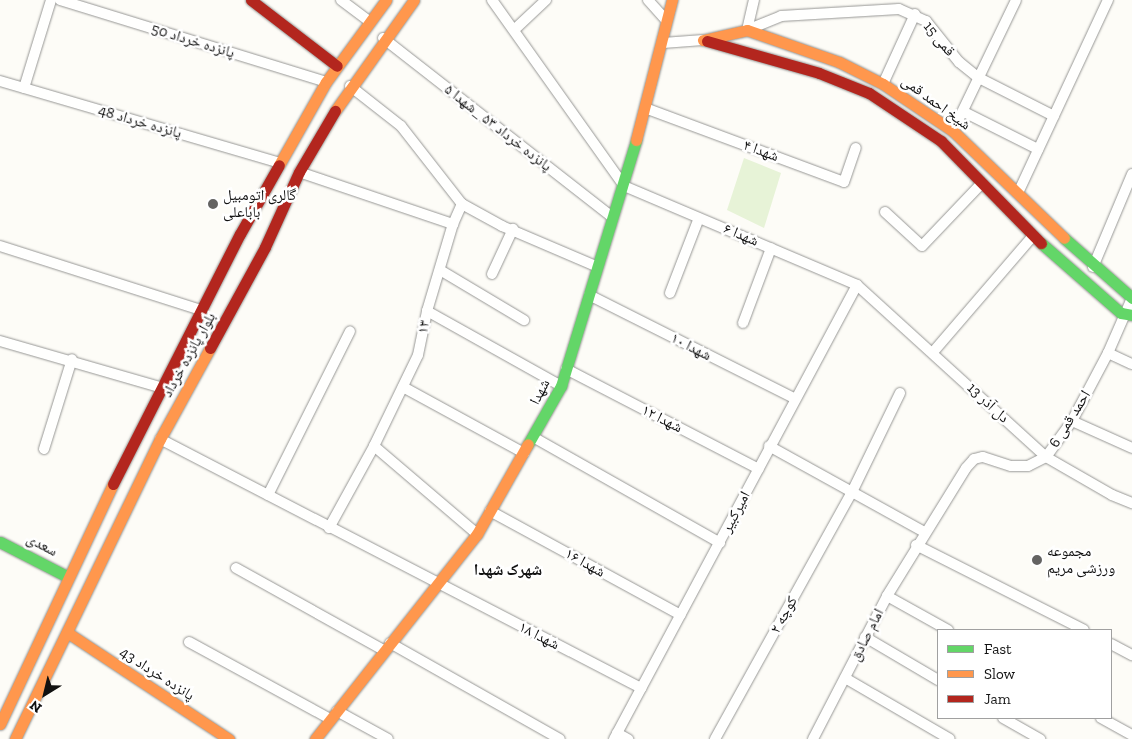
<!DOCTYPE html>
<meta charset="utf-8">
<style>
body{margin:0}
#map{position:relative;width:1132px;height:739px;overflow:hidden;background:#fdfcf7;font-family:"Zilla Slab","Noto Naskh Arabic",serif}
div>[style]{position:absolute}
.green>*{inset:0;background:#e7f3d7}
.roads{filter:drop-shadow(0 0 1px #979795) drop-shadow(0 0 1px #979795)}
.street>*{height:10px;margin:-5px;padding:0 5px;transform-origin:5px;border-radius:5px;background:#fffffe}
.fast>*{height:11px;margin:-5.5px;padding:0 5.5px;transform-origin:5.5px;border-radius:5.5px;background:#63d668}
.slow>*{height:11px;margin:-5.5px;padding:0 5.5px;transform-origin:5.5px;border-radius:5.5px;background:#ff974d}
.jam>*{height:11px;margin:-5.5px;padding:0 5.5px;transform-origin:5.5px;border-radius:5.5px;background:#b3261e}
.dots>*{width:14px;height:14px;translate:-50% -50%;box-sizing:border-box;border:2px solid #fff;border-radius:50%}
span{translate:-50% -50%;white-space:nowrap;text-align:center;line-height:1.15;-webkit-text-stroke:5px #fff;paint-order:stroke}
.street-label{font-size:15px;color:#111}
.poi-label{font-size:15px;color:#111}
.left{translate:0 -50%;text-align:left}
.neighbourhood-label{font-size:16px;color:#111;font-weight:700}
.legend{position:absolute;left:937px;top:629px;width:175px;height:90px;box-sizing:border-box;background:#fff;border:1px solid #a0a0a0;margin:0;padding:6px 9px;list-style:none;font-size:15px;color:#111}
.legend li{display:flex;align-items:center;gap:10px;height:25px}
.legend b{width:25px;border:1px solid #a0a0a0}
.north{position:absolute;left:20px;top:669px;width:50px;height:50px;-webkit-text-stroke:4px #fff;paint-order:stroke;rotate:216deg;font-size:14px;font-weight:700;line-height:20px;text-align:center;color:#111}
.north::after{content:'';display:block;margin:auto;width:18px;height:22px;background:#111;clip-path:polygon(50% 0,100% 100%,50% 72%,0 100%)}
</style>
<div id="map">
<div class="green">
<i style="clip-path:polygon(744px 158px,781px 173px,764px 228px,727px 210px)"></i>
</div>
<div class="roads">
<div class="street">
<i style="left:60px;top:0;width:278px;rotate:17.1deg"></i>
<i style="left:341px;top:0;width:35px;rotate:37deg"></i>
<i style="left:492px;top:0;width:228px;rotate:54.6deg"></i>
<i style="left:624px;top:186px;width:253px;rotate:23deg"></i>
<i style="left:857px;top:285px;width:256px;rotate:42.3deg"></i>
<i style="left:1046px;top:457px;width:76px;rotate:29.9deg"></i>
<i style="left:1112px;top:495px;width:22px;rotate:22deg"></i>
<i style="left:648px;top:0;width:28px;rotate:48deg"></i>
<i style="left:514px;top:30px;width:44px;rotate:-43.2deg"></i>
<i style="left:747px;top:30px;width:37px;rotate:-22deg"></i>
<i style="left:781px;top:16px;width:118px;rotate:-3.4deg"></i>
<i style="left:899px;top:9px;width:30px;rotate:24deg"></i>
<i style="left:926px;top:21px;width:53px;rotate:51.2deg"></i>
<i style="left:959px;top:62px;width:26px;rotate:39deg"></i>
<i style="left:979px;top:78px;width:84px;rotate:26.9deg"></i>
<i style="left:747px;top:30px;width:31px;rotate:-77deg"></i>
<i style="left:383px;top:38px;width:292px;rotate:38deg"></i>
<i style="left:663px;top:43px;width:40px;rotate:-4.3deg"></i>
<i style="left:0;top:81px;width:292px;rotate:16.3deg"></i>
<i style="left:883px;top:84px;width:77px;rotate:-65.4deg"></i>
<i style="left:350px;top:86px;width:65px;rotate:38.1deg"></i>
<i style="left:401px;top:126px;width:99px;rotate:52deg"></i>
<i style="left:462px;top:204px;width:46px;rotate:28.8deg"></i>
<i style="left:502px;top:226px;width:104px;rotate:23.1deg"></i>
<i style="left:24px;top:88px;width:92px;rotate:-72.9deg"></i>
<i style="left:645px;top:108px;width:212px;rotate:20.4deg"></i>
<i style="left:844px;top:182px;width:36px;rotate:-71deg"></i>
<i style="left:964px;top:112px;width:83px;rotate:26.6deg"></i>
<i style="left:953px;top:131px;width:145px;rotate:-64.3deg"></i>
<i style="left:299px;top:172px;width:163px;rotate:18.7deg"></i>
<i style="left:1018px;top:193px;width:213px;rotate:-65deg"></i>
<i style="left:885px;top:212px;width:50px;rotate:42.6deg"></i>
<i style="left:922px;top:246px;width:87px;rotate:-46.4deg"></i>
<i style="left:0;top:246px;width:210px;rotate:17.7deg"></i>
<i style="left:1093px;top:267px;width:101px;rotate:-67.2deg"></i>
<i style="left:440px;top:270px;width:98px;rotate:30.8deg"></i>
<i style="left:492px;top:274px;width:50px;rotate:-65deg"></i>
<i style="left:670px;top:293px;width:80px;rotate:-68.9deg"></i>
<i style="left:589px;top:295px;width:229px;rotate:26.7deg"></i>
<i style="left:427px;top:311px;width:154px;rotate:29.2deg"></i>
<i style="left:743px;top:323px;width:80px;rotate:-69.5deg"></i>
<i style="left:0;top:341px;width:170px;rotate:16.1deg"></i>
<i style="left:934px;top:351px;width:152px;rotate:-49.3deg"></i>
<i style="left:1108px;top:353px;width:26px;rotate:25deg"></i>
<i style="left:566px;top:369px;width:217px;rotate:27.4deg"></i>
<i style="left:403px;top:387px;width:138px;rotate:28.6deg"></i>
<i style="left:1072px;top:421px;width:66px;rotate:24.2deg"></i>
<i style="left:533px;top:437px;width:215px;rotate:29.5deg"></i>
<i style="left:160px;top:439px;width:542px;rotate:27.37deg"></i>
<i style="left:374px;top:446px;width:135px;rotate:40.5deg"></i>
<i style="left:769px;top:446px;width:177px;rotate:29deg"></i>
<i style="left:44px;top:449px;width:94px;rotate:-72.7deg"></i>
<i style="left:268px;top:495px;width:183px;rotate:-63.4deg"></i>
<i style="left:490px;top:511px;width:217px;rotate:28.6deg"></i>
<i style="left:329px;top:528px;width:94px;rotate:-61.2deg"></i>
<i style="left:374px;top:446px;width:101px;rotate:-64.2deg"></i>
<i style="left:418px;top:355px;width:45px;rotate:-78.4deg"></i>
<i style="left:427px;top:311px;width:91px;rotate:-73.4deg"></i>
<i style="left:453px;top:224px;width:22px;rotate:-66deg"></i>
<i style="left:916px;top:545px;width:188px;rotate:26.8deg"></i>
<i style="left:236px;top:568px;width:171px;rotate:29.1deg"></i>
<i style="left:887px;top:596px;width:70px;rotate:29.1deg"></i>
<i style="left:865px;top:637px;width:85px;rotate:30.5deg"></i>
<i style="left:189px;top:642px;width:161px;rotate:28.6deg"></i>
<i style="left:390px;top:643px;width:195px;rotate:29.5deg"></i>
<i style="left:1111px;top:644px;width:24px;rotate:28deg"></i>
<i style="left:845px;top:678px;width:121px;rotate:30.2deg"></i>
<i style="left:337px;top:711px;width:58px;rotate:28.8deg"></i>
<i style="left:1003px;top:718px;width:43px;rotate:29.6deg"></i>
<i style="left:1101px;top:718px;width:35px;rotate:29deg"></i>
<i style="left:617px;top:733px;width:13px;rotate:29deg"></i>
<i style="left:614px;top:739px;width:515px;rotate:-61.84deg"></i>
<i style="left:715px;top:739px;width:282px;rotate:-61deg"></i>
<i style="left:852px;top:492px;width:110px;rotate:-64.1deg"></i>
<i style="left:813px;top:739px;width:161px;rotate:-62.6deg"></i>
<i style="left:887px;top:596px;width:150px;rotate:-58.3deg"></i>
<i style="left:966px;top:468px;width:12px;rotate:-48deg"></i>
<i style="left:974px;top:459px;width:9px;rotate:-13deg"></i>
<i style="left:983px;top:457px;width:29px;rotate:18deg"></i>
<i style="left:1011px;top:466px;width:17px"></i>
<i style="left:1028px;top:466px;width:20px;rotate:-27deg"></i>
<i style="left:1046px;top:457px;width:44px;rotate:-54.2deg"></i>
<i style="left:1072px;top:421px;width:77px;rotate:-62.1deg"></i>
<i style="left:1108px;top:353px;width:60px;rotate:-66.4deg"></i>
</div>
<div class="fast">
<i style="left:1064px;top:238px;width:91px;rotate:41.4deg"></i>
<i style="left:1041px;top:243px;width:106px;rotate:41.2deg"></i>
<i style="left:1121px;top:313px;width:11px;rotate:10deg"></i>
<i style="left:528px;top:444px;width:67px;rotate:-60.4deg"></i>
<i style="left:561px;top:386px;width:257px;rotate:-73deg"></i>
<i style="left:0;top:542px;width:76px;rotate:27.2deg"></i>
</div>
<div class="slow">
<i style="left:703px;top:40px;width:45px;rotate:-12.8deg"></i>
<i style="left:747px;top:30px;width:97px;rotate:19.2deg"></i>
<i style="left:839px;top:62px;width:49px;rotate:26.6deg"></i>
<i style="left:883px;top:84px;width:84px;rotate:33.9deg"></i>
<i style="left:953px;top:131px;width:154px;rotate:43.9deg"></i>
<i style="left:335px;top:111px;width:136px;rotate:-54.6deg"></i>
<i style="left:636px;top:140px;width:145px;rotate:-75.6deg"></i>
<i style="left:279px;top:165px;width:95px;rotate:-60.5deg"></i>
<i style="left:326px;top:82px;width:102px;rotate:-53.8deg"></i>
<i style="left:68px;top:633px;width:193px;rotate:33.4deg"></i>
<i style="left:0;top:724px;width:265px;rotate:-64.8deg"></i>
<i style="left:15px;top:739px;width:333px;rotate:-64.2deg"></i>
<i style="left:160px;top:439px;width:104px;rotate:-61.2deg"></i>
<i style="left:315px;top:739px;width:261px;rotate:-51.7deg"></i>
<i style="left:477px;top:534px;width:103px;rotate:-60.5deg"></i>
</div>
<div class="jam">
<i style="left:251px;top:0;width:108px;rotate:37.5deg"></i>
<i style="left:707px;top:41px;width:116px;rotate:15.9deg"></i>
<i style="left:819px;top:73px;width:54px;rotate:21.8deg"></i>
<i style="left:869px;top:93px;width:87px;rotate:33.7deg"></i>
<i style="left:941px;top:141px;width:143px;rotate:45.6deg"></i>
<i style="left:210px;top:348px;width:115px;rotate:-61.4deg"></i>
<i style="left:265px;top:247px;width:82px;rotate:-65.6deg"></i>
<i style="left:299px;top:172px;width:71px;rotate:-59.5deg"></i>
<i style="left:113px;top:484px;width:280px;rotate:-63.1deg"></i>
<i style="left:240px;top:234px;width:79px;rotate:-60.5deg"></i>
</div>
</div>
<div class="dots">
<i style="left:213px;top:204px;background:#646362"></i>
<i style="left:1037px;top:560px;background:#646362"></i>
</div>
<div class="street-label">
<span style="left:939px;top:39px;rotate:50deg">قمی 15</span>
<span style="left:193px;top:41px;rotate:17deg">پانزده خرداد 50</span>
<span style="left:936px;top:103px;rotate:36deg">شیخ احمد قمی</span>
<span style="left:140px;top:122px;rotate:16deg">پانزده خرداد 48</span>
<span style="left:498px;top:128px;rotate:38deg">پانزده خرداد ۵۳ _شهدا ۵</span>
<span style="left:761px;top:151px;rotate:20deg">شهدا ۴</span>
<span style="left:741px;top:235px;rotate:23deg">شهدا ۶</span>
<span style="left:424px;top:327px;rotate:-78deg">۱۳</span>
<span style="left:691px;top:347px;rotate:27deg">شهدا ۱۰</span>
<span style="left:189px;top:355px;rotate:-61deg">بلوار پانزده خرداد</span>
<span style="left:540px;top:392px;rotate:-63deg">شهدا</span>
<span style="left:988px;top:403px;rotate:43deg">دل آذر 13</span>
<span style="left:662px;top:419px;rotate:27deg">شهدا ۱۲</span>
<span style="left:1070px;top:419px;rotate:-58deg">احمد قمی 6</span>
<span style="left:736px;top:512px;rotate:-62deg">امیرکبیر</span>
<span style="left:42px;top:545px;rotate:28deg">سعدی</span>
<span style="left:585px;top:563px;rotate:29deg">شهدا ۱۶</span>
<span style="left:784px;top:615px;rotate:-61deg">کوچه ۲</span>
<span style="left:867px;top:635px;rotate:-63deg">امام صادق</span>
<span style="left:539px;top:636px;rotate:27deg">شهدا ۱۸</span>
<span style="left:157px;top:674px;rotate:33deg">پانزده خرداد 43</span>
</div>
<div class="poi-label">
<span class="left" style="left:223px;top:204px">گالری اتومبیل<br>باباعلی</span>
<span class="left" style="left:1047px;top:560px">مجموعه<br>ورزشی مریم</span>
</div>
<div class="neighbourhood-label">
<span style="left:508px;top:570px">شهرک شهدا</span>
</div>
<ul class="legend">
<li><b style="height:6px;background:#63d668"></b>Fast</li>
<li><b style="height:6px;background:#ff974d"></b>Slow</li>
<li><b style="height:6px;background:#b3261e"></b>Jam</li>
</ul>
<div class="north">N</div>
</div>
